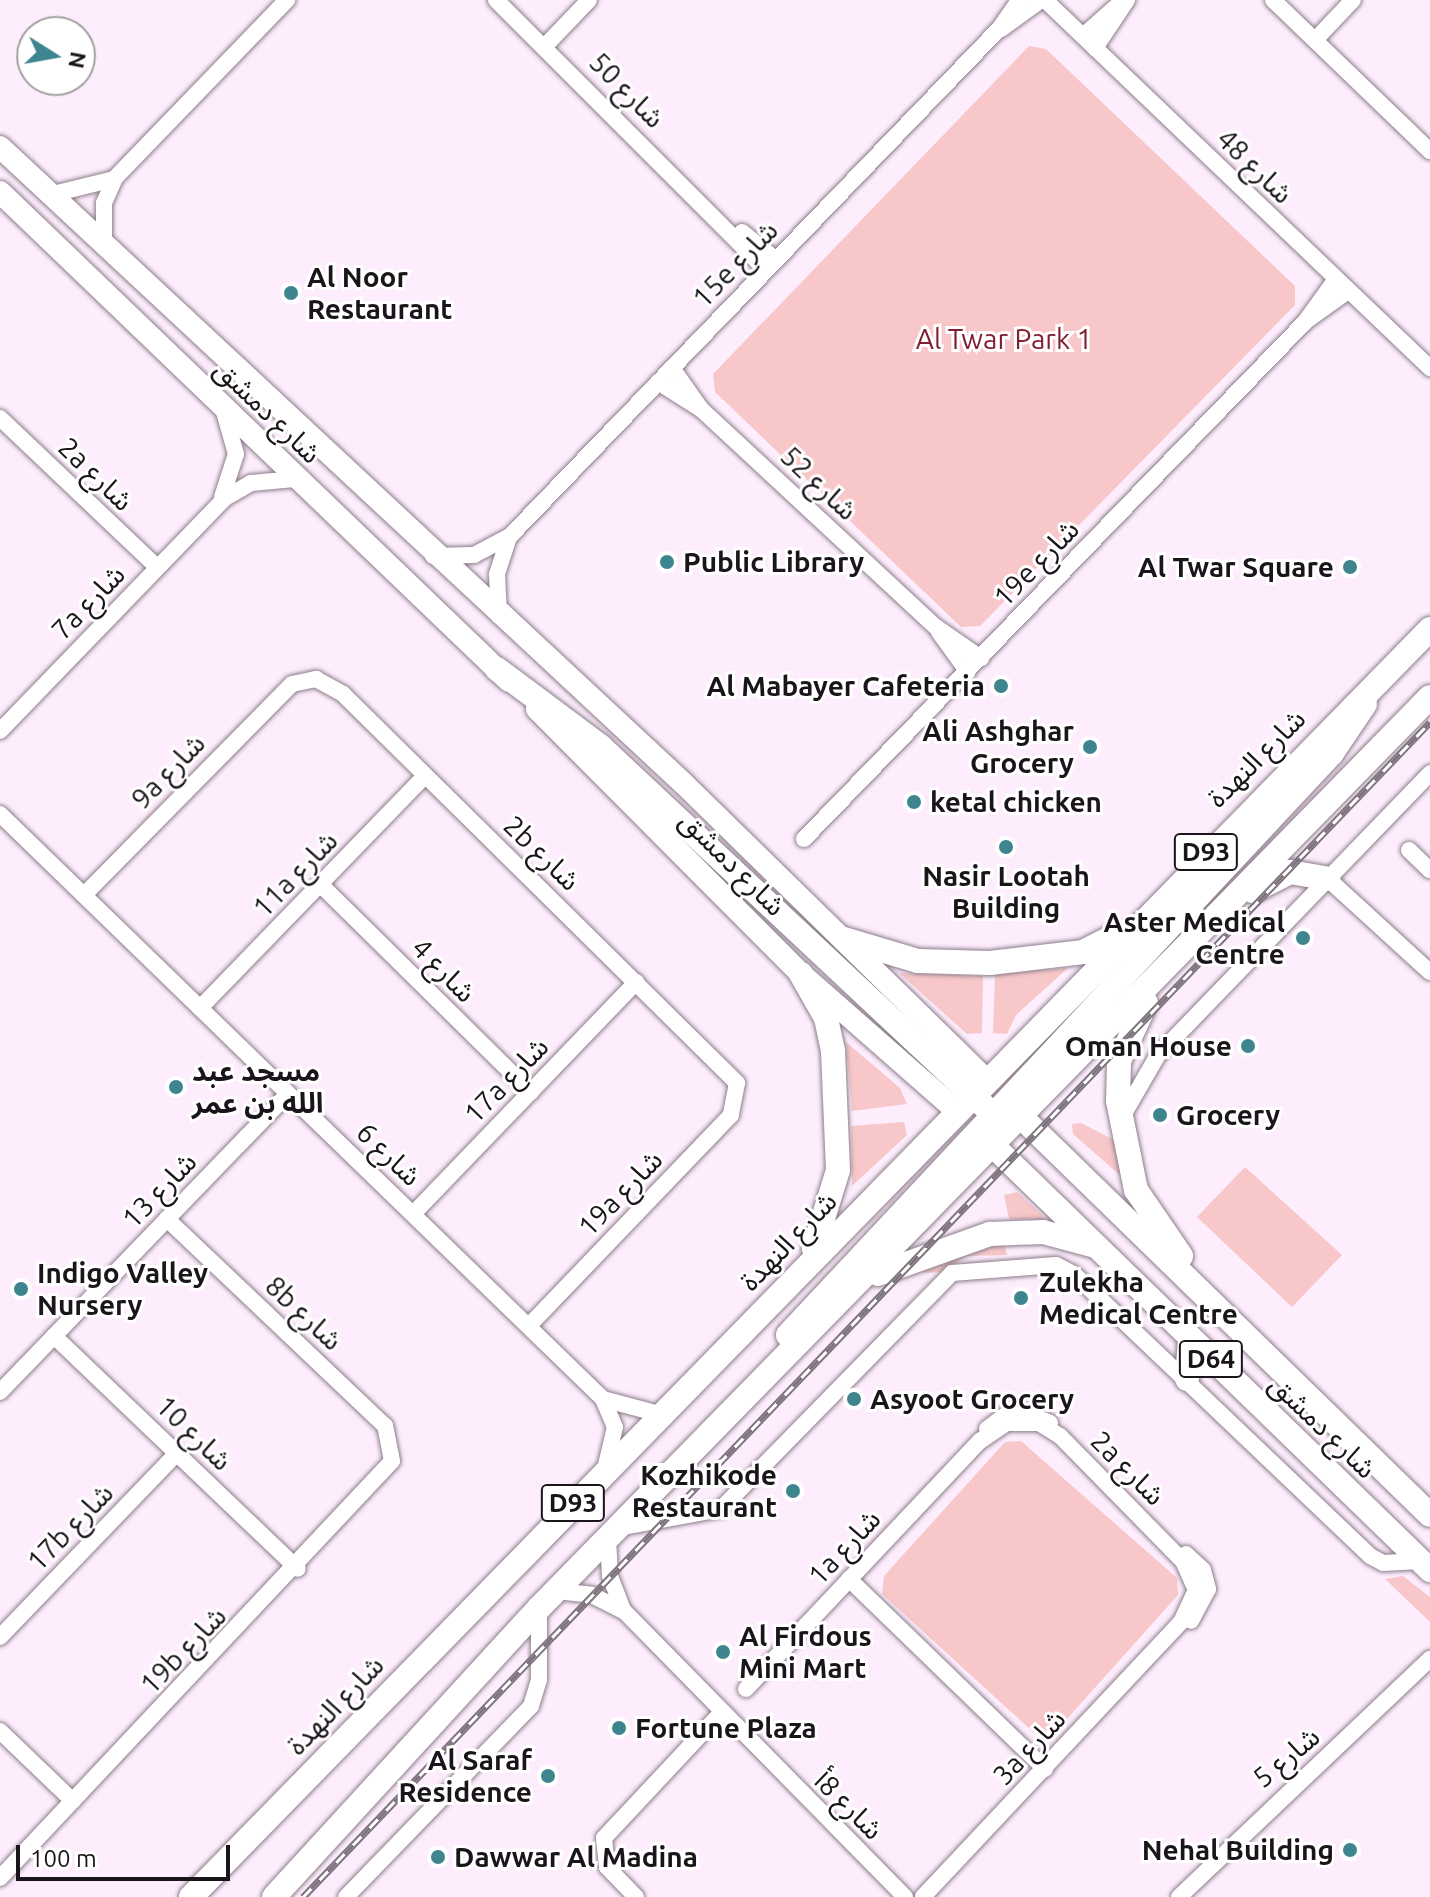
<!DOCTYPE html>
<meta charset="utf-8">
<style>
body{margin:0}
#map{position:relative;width:1430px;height:1897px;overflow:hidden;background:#feeefd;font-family:Ubuntu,"Noto Sans Arabic",sans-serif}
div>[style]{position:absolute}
.green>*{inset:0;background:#f7c7c9}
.roads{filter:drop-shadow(0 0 2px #8c7d8b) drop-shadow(0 0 2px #8c7d8b)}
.minor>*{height:16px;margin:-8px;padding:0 8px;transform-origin:8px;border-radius:8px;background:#fff}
.secondary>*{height:22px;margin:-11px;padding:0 11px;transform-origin:11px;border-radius:11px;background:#fff}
.primary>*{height:24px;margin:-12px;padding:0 12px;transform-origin:12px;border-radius:12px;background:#fff}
.rail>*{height:7px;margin-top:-3.5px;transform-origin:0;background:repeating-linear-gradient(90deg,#fff 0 12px,#7e747d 0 24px);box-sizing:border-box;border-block:2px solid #7e747d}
.dots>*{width:22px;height:22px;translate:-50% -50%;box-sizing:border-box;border:4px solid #fff;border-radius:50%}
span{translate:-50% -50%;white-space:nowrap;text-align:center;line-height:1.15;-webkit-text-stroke:6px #fff;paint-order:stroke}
.shield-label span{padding:2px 6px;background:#fff;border:2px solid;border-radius:6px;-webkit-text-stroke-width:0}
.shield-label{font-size:26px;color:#1a151a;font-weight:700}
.street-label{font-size:28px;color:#1a151a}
.poi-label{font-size:28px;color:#1a151a;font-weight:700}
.left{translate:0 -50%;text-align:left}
.right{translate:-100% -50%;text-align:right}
.park-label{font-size:28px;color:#811e31}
.north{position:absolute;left:16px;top:16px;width:80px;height:80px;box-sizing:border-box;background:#fff;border:2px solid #a3a1a3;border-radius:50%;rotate:101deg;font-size:22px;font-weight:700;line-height:32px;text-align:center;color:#1a151a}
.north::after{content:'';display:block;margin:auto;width:28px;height:36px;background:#3f8590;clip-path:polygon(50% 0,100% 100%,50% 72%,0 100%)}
.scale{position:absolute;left:16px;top:1845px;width:214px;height:36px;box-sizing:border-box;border:4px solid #1a151a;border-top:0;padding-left:10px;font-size:24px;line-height:28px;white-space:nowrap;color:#1a151a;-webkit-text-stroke:6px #fff;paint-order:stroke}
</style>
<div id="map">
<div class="green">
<i style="clip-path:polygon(1029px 46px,1046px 49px,1295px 286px,1295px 305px,980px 626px,961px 627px,715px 392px,713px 374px)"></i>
<i style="clip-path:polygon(1068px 968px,1016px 1015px,1007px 1034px,993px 1033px,995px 974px)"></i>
<i style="clip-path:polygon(899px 973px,983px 976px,982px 1033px,967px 1034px)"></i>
<i style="clip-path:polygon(846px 1042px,900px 1088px,907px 1104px,852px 1111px)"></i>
<i style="clip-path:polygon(904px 1122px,907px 1135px,852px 1186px,851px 1126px)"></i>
<i style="clip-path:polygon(1081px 1123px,1116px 1141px,1122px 1177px,1073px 1134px,1072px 1124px)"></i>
<i style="clip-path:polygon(1245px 1167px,1342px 1255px,1292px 1307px,1197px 1217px)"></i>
<i style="clip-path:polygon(1017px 1192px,1042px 1215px,1044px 1220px,1009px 1219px,1004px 1195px)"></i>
<i style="clip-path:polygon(1003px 1239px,1007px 1255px,967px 1256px,941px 1272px,925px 1273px,911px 1261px)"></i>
<i style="clip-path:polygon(1021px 1441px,1177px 1578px,1178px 1595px,1057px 1730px,1033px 1732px,882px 1594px,884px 1576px,1005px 1442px)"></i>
<i style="clip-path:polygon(1403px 1576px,1430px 1597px,1430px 1622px,1385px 1579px)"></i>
</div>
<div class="roads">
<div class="minor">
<i style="left:496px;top:0;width:380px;rotate:45deg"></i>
<i style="left:1045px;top:0;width:533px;rotate:43.71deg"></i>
<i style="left:1273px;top:0;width:218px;rotate:43.9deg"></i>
<i style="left:1001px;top:29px;width:49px;rotate:-35.9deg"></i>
<i style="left:1083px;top:36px;width:47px;rotate:-41.5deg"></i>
<i style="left:1315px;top:40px;width:55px;rotate:-46.5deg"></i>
<i style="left:546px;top:45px;width:62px;rotate:-46.3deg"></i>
<i style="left:1095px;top:48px;width:58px;rotate:-56.3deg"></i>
<i style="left:49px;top:195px;width:67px;rotate:-13.8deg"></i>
<i style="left:742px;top:232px;width:43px;rotate:39.3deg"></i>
<i style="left:104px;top:245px;width:42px;rotate:-90deg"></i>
<i style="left:104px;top:203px;width:27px;rotate:-66deg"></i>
<i style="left:115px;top:178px;width:248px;rotate:-46deg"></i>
<i style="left:1306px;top:321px;width:52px;rotate:-35.5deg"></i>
<i style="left:672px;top:368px;width:50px;rotate:54.7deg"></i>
<i style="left:701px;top:409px;width:321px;rotate:42.9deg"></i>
<i style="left:936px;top:627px;width:55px;rotate:34.6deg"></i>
<i style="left:658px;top:382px;width:49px;rotate:32.4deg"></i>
<i style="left:0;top:418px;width:216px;rotate:43.5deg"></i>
<i style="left:222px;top:497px;width:45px;rotate:-72deg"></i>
<i style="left:236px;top:454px;width:44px;rotate:-105.9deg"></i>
<i style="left:433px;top:556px;width:41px;rotate:-1.4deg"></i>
<i style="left:474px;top:555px;width:41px;rotate:-27.8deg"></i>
<i style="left:510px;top:536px;width:704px;rotate:-46.04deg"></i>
<i style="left:999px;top:29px;width:35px;rotate:-55deg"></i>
<i style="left:499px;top:616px;width:42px;rotate:-92.7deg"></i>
<i style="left:497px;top:574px;width:38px;rotate:-72deg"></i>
<i style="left:939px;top:632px;width:49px;rotate:54.1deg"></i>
<i style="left:0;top:731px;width:324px;rotate:-46deg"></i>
<i style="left:225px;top:498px;width:30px;rotate:-30deg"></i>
<i style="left:251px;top:483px;width:44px;rotate:-5.2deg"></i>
<i style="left:0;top:814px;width:840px;rotate:44.13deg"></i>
<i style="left:603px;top:1399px;width:30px;rotate:67deg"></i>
<i style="left:615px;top:1427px;width:43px;rotate:103.4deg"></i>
<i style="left:804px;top:839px;width:720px;rotate:-45.9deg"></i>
<i style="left:1305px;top:322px;width:53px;rotate:-54.2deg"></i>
<i style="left:1409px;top:850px;width:29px;rotate:44deg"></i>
<i style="left:1328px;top:879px;width:138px;rotate:42.4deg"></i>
<i style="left:321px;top:885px;width:295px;rotate:44.6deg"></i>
<i style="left:84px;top:895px;width:296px;rotate:-45.4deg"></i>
<i style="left:292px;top:684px;width:25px;rotate:-12deg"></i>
<i style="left:316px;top:679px;width:31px;rotate:29deg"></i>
<i style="left:343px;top:694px;width:554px;rotate:44.63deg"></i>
<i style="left:737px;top:1083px;width:33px;rotate:101deg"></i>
<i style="left:731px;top:1115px;width:292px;rotate:133.8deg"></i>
<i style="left:200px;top:1008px;width:323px;rotate:-45.9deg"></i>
<i style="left:1122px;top:1117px;width:72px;rotate:-59.9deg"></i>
<i style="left:1158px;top:1055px;width:392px;rotate:-46deg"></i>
<i style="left:413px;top:1214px;width:322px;rotate:-46.1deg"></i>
<i style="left:54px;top:1336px;width:337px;rotate:43.7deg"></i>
<i style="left:0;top:1392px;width:414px;rotate:-46deg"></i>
<i style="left:603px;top:1399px;width:62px;rotate:14.9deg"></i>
<i style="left:987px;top:1429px;width:35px;rotate:-37deg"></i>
<i style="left:1015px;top:1408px;width:38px;rotate:23deg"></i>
<i style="left:618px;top:1528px;width:105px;rotate:-10.5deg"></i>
<i style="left:721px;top:1509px;width:330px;rotate:-45.6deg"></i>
<i style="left:952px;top:1273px;width:104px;rotate:-4.4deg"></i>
<i style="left:1056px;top:1265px;width:20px;rotate:27deg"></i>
<i style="left:1074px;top:1274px;width:409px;rotate:43.6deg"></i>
<i style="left:1370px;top:1556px;width:15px;rotate:28deg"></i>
<i style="left:1383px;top:1563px;width:37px;rotate:-3deg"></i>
<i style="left:608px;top:1538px;width:38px;rotate:87deg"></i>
<i style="left:610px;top:1576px;width:36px;rotate:69deg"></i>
<i style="left:1186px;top:1554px;width:23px;rotate:43deg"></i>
<i style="left:1203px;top:1570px;width:20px;rotate:75deg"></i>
<i style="left:1208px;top:1589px;width:36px;rotate:118deg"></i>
<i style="left:849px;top:1579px;width:273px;rotate:44.1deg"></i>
<i style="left:556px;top:1591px;width:36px;rotate:6deg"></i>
<i style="left:592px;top:1595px;width:36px;rotate:27deg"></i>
<i style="left:624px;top:1611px;width:401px;rotate:45.5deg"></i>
<i style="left:0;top:1637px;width:255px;rotate:-46.1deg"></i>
<i style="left:746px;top:1689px;width:341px;rotate:-46.7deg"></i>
<i style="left:980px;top:1441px;width:32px;rotate:-34deg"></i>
<i style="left:1007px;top:1423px;width:32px"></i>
<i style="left:1039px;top:1423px;width:25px;rotate:32deg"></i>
<i style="left:1060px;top:1436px;width:175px;rotate:45.5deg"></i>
<i style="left:1183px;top:1561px;width:32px;rotate:66deg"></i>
<i style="left:1196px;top:1590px;width:35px;rotate:115deg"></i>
<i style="left:1181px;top:1622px;width:377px;rotate:133.2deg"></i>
<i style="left:0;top:1731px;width:101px;rotate:43.8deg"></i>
<i style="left:0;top:1878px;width:572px;rotate:-46.77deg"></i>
<i style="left:392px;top:1461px;width:36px;rotate:-101deg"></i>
<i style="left:385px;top:1426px;width:301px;rotate:-136.5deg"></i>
<i style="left:346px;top:1897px;width:266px;rotate:-45.9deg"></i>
<i style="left:531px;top:1706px;width:27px;rotate:-73deg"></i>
<i style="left:539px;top:1680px;width:72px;rotate:-90deg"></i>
<i style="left:636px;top:1897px;width:42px;rotate:-134deg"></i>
<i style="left:607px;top:1867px;width:29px;rotate:-96deg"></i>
<i style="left:604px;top:1838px;width:170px;rotate:-46.9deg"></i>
<i style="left:1179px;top:1897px;width:346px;rotate:-43.5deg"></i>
</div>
<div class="secondary">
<i style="left:0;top:147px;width:933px;rotate:42.96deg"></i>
<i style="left:683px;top:783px;width:424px;rotate:44.4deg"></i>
<i style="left:0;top:192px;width:706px;rotate:43.85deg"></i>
<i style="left:537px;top:709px;width:374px;rotate:45.1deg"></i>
<i style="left:801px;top:974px;width:206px;rotate:41.3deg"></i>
</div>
<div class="primary">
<i style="left:497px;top:669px;width:129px;rotate:36.8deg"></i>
<i style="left:600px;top:746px;width:525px;rotate:43.15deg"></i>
<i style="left:1253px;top:891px;width:42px;rotate:-27.2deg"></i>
<i style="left:1290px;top:872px;width:39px;rotate:10deg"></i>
<i style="left:844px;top:939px;width:77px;rotate:16.6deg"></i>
<i style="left:918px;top:961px;width:72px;rotate:1.6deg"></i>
<i style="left:990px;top:963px;width:94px;rotate:-6.7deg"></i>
<i style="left:1083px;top:952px;width:38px;rotate:-27deg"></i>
<i style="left:801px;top:974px;width:51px;rotate:60.4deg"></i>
<i style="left:826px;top:1018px;width:34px;rotate:78deg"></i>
<i style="left:833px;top:1051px;width:119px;rotate:87.6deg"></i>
<i style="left:838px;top:1170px;width:82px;rotate:107.1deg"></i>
<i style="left:1146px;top:1003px;width:64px;rotate:115deg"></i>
<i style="left:1119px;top:1061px;width:40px;rotate:91.4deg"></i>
<i style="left:1118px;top:1101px;width:91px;rotate:78.6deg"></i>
<i style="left:1136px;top:1190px;width:80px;rotate:55.7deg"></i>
<i style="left:1012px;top:1108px;width:583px;rotate:44.24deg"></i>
<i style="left:984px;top:1137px;width:622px;rotate:44.15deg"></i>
<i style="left:878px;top:1274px;width:119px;rotate:-19.7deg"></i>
<i style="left:990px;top:1234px;width:53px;rotate:-2.2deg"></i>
<i style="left:1043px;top:1232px;width:51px;rotate:14.9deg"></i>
<i style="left:788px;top:1335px;width:797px;rotate:-46.93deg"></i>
<i style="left:1332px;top:753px;width:59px;rotate:-56deg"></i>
<i style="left:1187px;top:1379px;width:40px;rotate:-85.7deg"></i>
<i style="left:191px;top:1897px;width:1773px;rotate:-45.66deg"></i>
<i style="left:274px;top:1897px;width:392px;rotate:-47.5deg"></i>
<i style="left:539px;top:1608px;width:1274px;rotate:-45.64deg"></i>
</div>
</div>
<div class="rail">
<i style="left:303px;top:1897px;width:1628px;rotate:-46.19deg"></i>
</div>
<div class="dots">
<i style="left:291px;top:293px;background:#3f8590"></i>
<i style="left:667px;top:562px;background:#3f8590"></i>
<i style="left:1350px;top:567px;background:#3f8590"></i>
<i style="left:1001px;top:686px;background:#3f8590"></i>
<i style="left:1090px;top:747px;background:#3f8590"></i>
<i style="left:914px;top:802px;background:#3f8590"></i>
<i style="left:1006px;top:847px;background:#3f8590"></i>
<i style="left:1303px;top:938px;background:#3f8590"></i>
<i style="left:1248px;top:1046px;background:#3f8590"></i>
<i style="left:176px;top:1087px;background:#3f8590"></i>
<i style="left:1160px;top:1115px;background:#3f8590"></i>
<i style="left:21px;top:1289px;background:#3f8590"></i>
<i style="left:1021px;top:1298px;background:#3f8590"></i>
<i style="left:854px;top:1399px;background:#3f8590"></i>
<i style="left:793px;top:1491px;background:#3f8590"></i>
<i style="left:723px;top:1652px;background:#3f8590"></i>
<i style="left:619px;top:1728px;background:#3f8590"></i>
<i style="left:548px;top:1776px;background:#3f8590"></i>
<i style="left:1350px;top:1850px;background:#3f8590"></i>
<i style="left:438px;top:1857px;background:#3f8590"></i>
</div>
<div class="shield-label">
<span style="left:1206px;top:852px">D93</span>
<span style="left:1211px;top:1359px">D64</span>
<span style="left:573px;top:1503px">D93</span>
</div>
<div class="street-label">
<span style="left:627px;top:90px;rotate:45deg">شارع 50</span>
<span style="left:1255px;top:166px;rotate:44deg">شارع 48</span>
<span style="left:735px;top:264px;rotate:-46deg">15e شارع</span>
<span style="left:268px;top:411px;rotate:44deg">شارع دمشق</span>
<span style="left:96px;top:474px;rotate:44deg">2a شارع</span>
<span style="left:819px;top:483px;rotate:43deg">شارع 52</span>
<span style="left:1036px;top:563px;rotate:-46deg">19e شارع</span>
<span style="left:88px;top:602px;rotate:-46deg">7a شارع</span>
<span style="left:1256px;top:758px;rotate:-45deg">شارع النهدة</span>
<span style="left:168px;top:771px;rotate:-46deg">9a شارع</span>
<span style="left:542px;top:853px;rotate:44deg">2b شارع</span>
<span style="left:733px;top:863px;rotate:45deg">شارع دمشق</span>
<span style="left:295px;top:874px;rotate:-46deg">11a شارع</span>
<span style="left:444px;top:970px;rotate:45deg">شارع 4</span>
<span style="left:506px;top:1080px;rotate:-46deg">17a شارع</span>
<span style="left:389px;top:1154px;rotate:44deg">شارع 6</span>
<span style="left:159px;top:1190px;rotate:-46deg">شارع 13</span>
<span style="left:620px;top:1193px;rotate:-46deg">19a شارع</span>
<span style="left:788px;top:1241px;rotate:-46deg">شارع النهدة</span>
<span style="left:304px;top:1313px;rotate:43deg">8b شارع</span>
<span style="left:1323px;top:1426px;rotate:44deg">شارع دمشق</span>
<span style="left:194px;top:1433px;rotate:44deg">شارع 10</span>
<span style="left:1128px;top:1468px;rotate:45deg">2a شارع</span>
<span style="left:70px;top:1527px;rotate:-46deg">17b شارع</span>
<span style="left:844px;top:1547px;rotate:-47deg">1a شارع</span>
<span style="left:183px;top:1650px;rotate:-46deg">19b شارع</span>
<span style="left:335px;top:1705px;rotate:-46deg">شارع النهدة</span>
<span style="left:1029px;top:1747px;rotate:-47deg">3a شارع</span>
<span style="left:1286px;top:1757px;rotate:-40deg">شارع 5</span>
<span style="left:849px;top:1805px;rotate:45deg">شارع 8أ</span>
</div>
<div class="poi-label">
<span class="left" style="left:307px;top:293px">Al Noor<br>Restaurant</span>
<span class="left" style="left:683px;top:562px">Public Library</span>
<span class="right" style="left:1334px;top:567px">Al Twar Square</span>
<span class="right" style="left:985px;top:686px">Al Mabayer Cafeteria</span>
<span class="right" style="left:1074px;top:747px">Ali Ashghar<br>Grocery</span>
<span class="left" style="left:930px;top:802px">ketal chicken</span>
<span style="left:1006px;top:892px">Nasir Lootah<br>Building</span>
<span class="right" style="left:1285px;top:938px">Aster Medical<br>Centre</span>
<span class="right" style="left:1232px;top:1046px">Oman House</span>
<span class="left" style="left:192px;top:1087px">مسجد عبد<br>الله بن عمر</span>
<span class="left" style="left:1176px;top:1115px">Grocery</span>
<span class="left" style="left:37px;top:1289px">Indigo Valley<br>Nursery</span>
<span class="left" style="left:1039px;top:1298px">Zulekha<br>Medical Centre</span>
<span class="left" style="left:870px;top:1399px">Asyoot Grocery</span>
<span class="right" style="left:777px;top:1491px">Kozhikode<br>Restaurant</span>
<span class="left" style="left:739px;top:1652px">Al Firdous<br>Mini Mart</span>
<span class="left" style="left:635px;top:1728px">Fortune Plaza</span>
<span class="right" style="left:532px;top:1776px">Al Saraf<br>Residence</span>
<span class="right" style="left:1334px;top:1850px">Nehal Building</span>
<span class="left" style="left:454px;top:1857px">Dawwar Al Madina</span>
</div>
<div class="park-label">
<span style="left:1004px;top:339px">Al Twar Park 1</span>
</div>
<div class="north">N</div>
<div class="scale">100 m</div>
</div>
